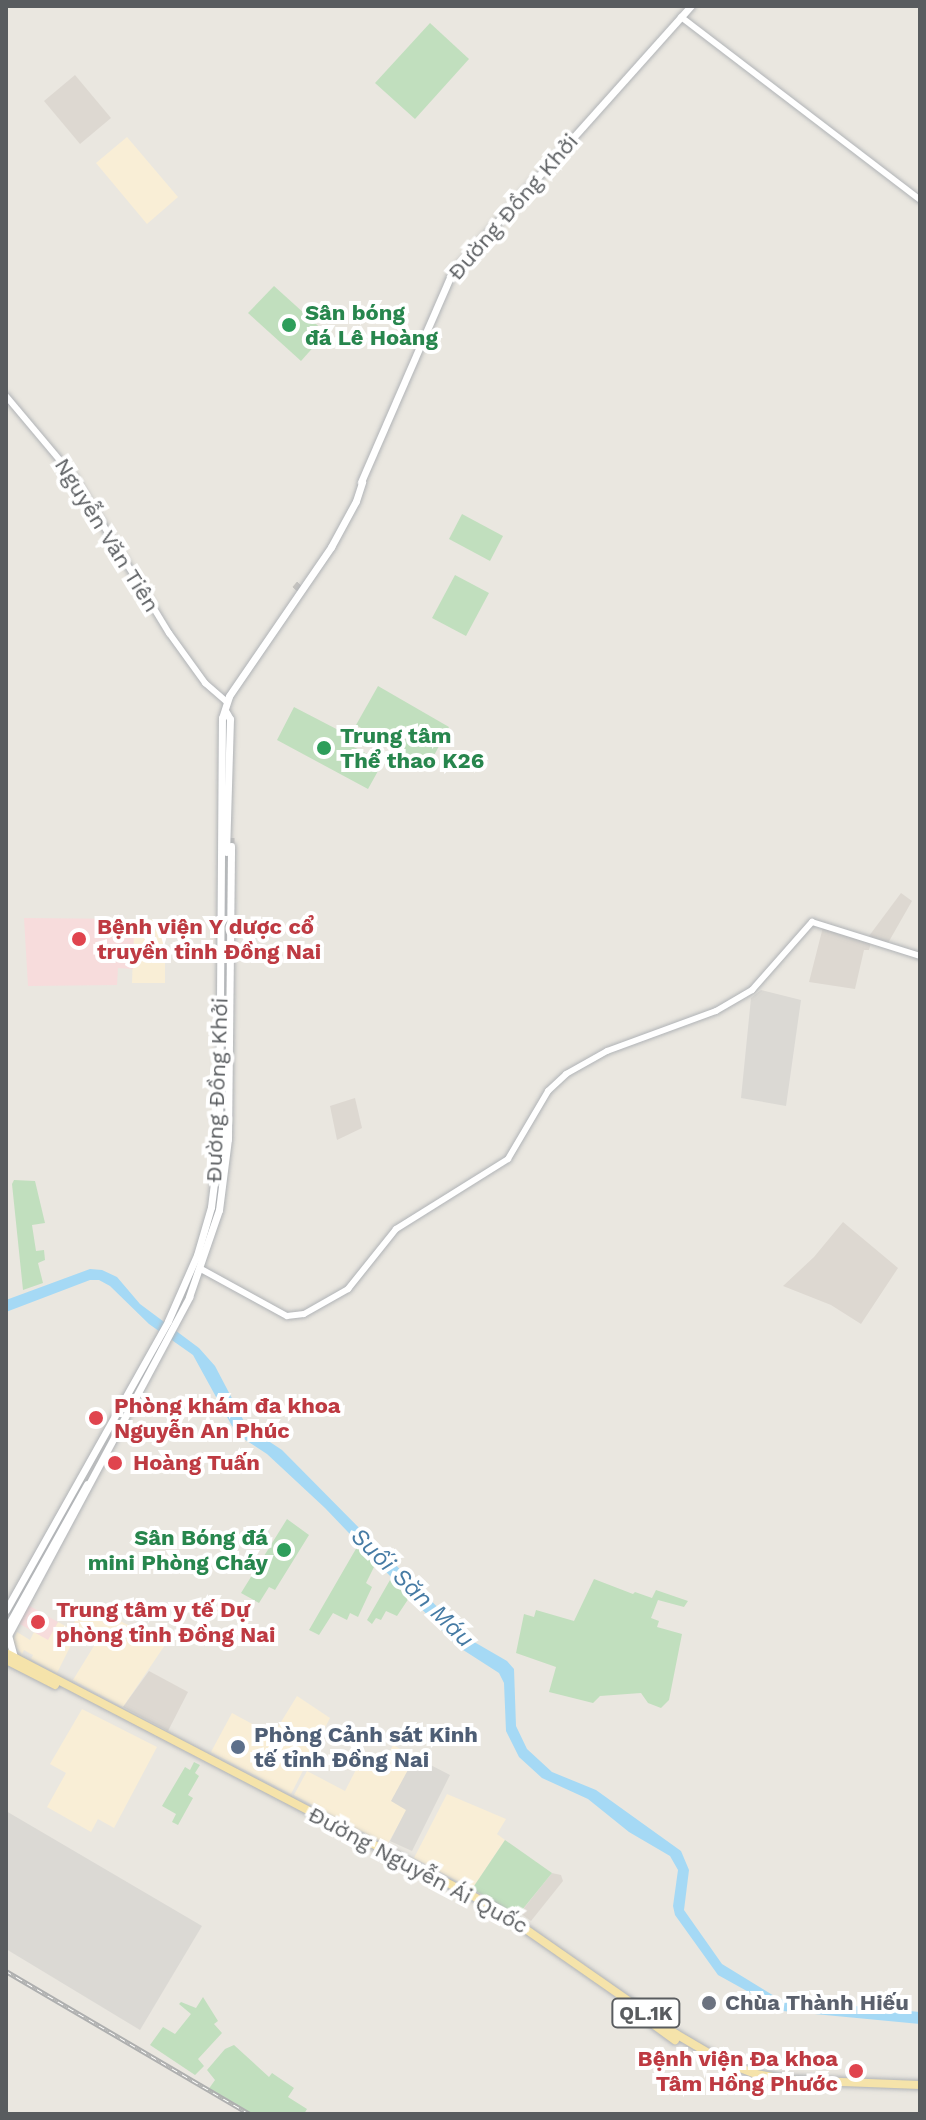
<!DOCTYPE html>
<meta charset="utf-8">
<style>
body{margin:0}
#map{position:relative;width:926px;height:2120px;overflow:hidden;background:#eae7e0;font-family:"Work Sans",sans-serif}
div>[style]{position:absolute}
.commercial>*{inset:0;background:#f9eed6}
.industrial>*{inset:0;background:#dbd9d4}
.education>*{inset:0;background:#ddd8d1}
.medical>*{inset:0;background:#f7dcdc}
.green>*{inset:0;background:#c1dfbe}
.water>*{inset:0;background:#a5d9f5}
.secondary-tunnel>*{height:7px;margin-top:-3.5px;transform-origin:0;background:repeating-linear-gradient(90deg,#c6c4c0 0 7px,transparent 0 10.5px)}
.roads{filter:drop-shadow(0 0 2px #b0b3b6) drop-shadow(0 0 2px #b0b3b6)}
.tertiary>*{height:6px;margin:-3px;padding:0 3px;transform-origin:3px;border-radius:3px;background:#fff}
.secondary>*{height:7px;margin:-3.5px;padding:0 3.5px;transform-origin:3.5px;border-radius:3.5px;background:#fff}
.primary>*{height:8px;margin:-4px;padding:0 4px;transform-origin:4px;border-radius:4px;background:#f5e3aa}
.rail>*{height:5px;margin-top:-2.5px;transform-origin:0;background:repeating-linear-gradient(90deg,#fff 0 6px,#aeafaf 0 12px);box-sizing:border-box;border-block:2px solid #aeafaf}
.dots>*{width:22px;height:22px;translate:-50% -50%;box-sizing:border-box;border:4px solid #fff;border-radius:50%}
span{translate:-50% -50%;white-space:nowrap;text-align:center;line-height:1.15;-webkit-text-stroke:8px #fff;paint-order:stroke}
.shield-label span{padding:2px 6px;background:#fff;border:2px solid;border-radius:6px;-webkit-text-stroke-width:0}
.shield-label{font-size:20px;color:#595c5f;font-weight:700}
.street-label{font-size:22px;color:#595c5f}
.leisure-label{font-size:22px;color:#27864d;font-weight:700}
.left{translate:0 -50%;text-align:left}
.right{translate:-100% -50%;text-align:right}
.health-label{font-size:22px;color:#be3a42;font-weight:700}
.service-label{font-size:22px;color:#4e5e75;font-weight:700}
.worship-label{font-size:22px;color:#5b616d;font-weight:700}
.water-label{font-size:24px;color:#467ba4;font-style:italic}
.frame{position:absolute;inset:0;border:8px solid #595c5f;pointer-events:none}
</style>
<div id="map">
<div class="commercial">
<i style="clip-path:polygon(127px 137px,178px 197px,147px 224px,96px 163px)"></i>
<i style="clip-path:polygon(134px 919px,165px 920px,165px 983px,132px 983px)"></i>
<i style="clip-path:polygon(85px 1602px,165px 1645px,123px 1707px,73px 1680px,97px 1641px,89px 1637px,86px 1642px,73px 1641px,57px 1673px,31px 1659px,33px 1655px,29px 1653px,24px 1650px,22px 1654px,12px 1642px,17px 1632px,30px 1640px,34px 1632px,48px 1639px,58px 1622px,71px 1629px)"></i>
<i style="clip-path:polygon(297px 1696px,330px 1718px,291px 1794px,211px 1752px,232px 1713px,273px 1735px)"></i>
<i style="clip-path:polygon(82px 1709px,157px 1747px,114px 1828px,98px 1819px,91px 1832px,47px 1807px,66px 1773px,50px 1764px)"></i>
<i style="clip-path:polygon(393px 1745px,415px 1757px,392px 1801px,407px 1810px,387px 1845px,294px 1795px,307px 1771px,345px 1791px,363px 1756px,382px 1766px)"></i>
<i style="clip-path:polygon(447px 1794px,506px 1819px,497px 1834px,505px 1840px,472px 1889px,414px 1858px)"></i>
</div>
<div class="industrial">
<i style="clip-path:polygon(761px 990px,801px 1000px,786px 1106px,741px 1098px,751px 998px)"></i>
<i style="clip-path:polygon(415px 1757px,450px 1775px,412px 1851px,390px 1841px,406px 1810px,391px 1801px)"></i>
<i style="clip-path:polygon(6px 1811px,202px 1926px,140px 2030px,6px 1949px)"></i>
</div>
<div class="education">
<i style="clip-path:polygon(75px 75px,111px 118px,80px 144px,44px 101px)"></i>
<i style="clip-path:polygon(901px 893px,912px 901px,888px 943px,869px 936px)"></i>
<i style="clip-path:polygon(823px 927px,871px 943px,869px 950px,864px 950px,855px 989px,809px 982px)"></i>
<i style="clip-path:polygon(355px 1098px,362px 1128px,337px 1140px,330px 1106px)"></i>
<i style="clip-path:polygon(843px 1222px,898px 1268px,861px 1324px,831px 1305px,783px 1286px,814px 1257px)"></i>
<i style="clip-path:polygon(149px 1671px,188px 1692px,168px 1731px,123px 1707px)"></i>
<i style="clip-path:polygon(552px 1873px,561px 1875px,563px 1881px,531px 1921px,520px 1913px)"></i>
</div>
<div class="medical">
<i style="clip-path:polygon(24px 918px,134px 919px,133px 969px,118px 968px,117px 985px,28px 986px)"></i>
<i style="clip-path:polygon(28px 1605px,58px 1622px,48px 1640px,18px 1623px)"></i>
</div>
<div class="green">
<i style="clip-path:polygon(430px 23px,469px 59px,415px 119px,375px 83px)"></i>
<i style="clip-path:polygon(274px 286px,326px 333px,301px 361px,248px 313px)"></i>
<i style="clip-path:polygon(462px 514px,503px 536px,490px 561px,449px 539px)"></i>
<i style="clip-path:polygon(455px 575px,489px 593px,466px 636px,432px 618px)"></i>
<i style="clip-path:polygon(378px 686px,449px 727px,428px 767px,356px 725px)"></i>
<i style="clip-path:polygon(294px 707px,346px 734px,342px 741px,383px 762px,368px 789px,277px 740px)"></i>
<i style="clip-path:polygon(14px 1180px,35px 1181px,45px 1223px,32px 1225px,36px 1251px,44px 1250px,45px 1260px,38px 1263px,43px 1283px,23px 1290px,12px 1184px)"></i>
<i style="clip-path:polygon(287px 1519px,309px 1535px,275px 1590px,269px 1587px,259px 1603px,241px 1593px)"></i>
<i style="clip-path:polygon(357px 1547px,375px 1565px,366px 1583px,372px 1587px,358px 1617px,350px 1613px,347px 1620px,333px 1613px,319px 1635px,309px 1630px)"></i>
<i style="clip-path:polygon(594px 1579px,633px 1594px,635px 1592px,652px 1598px,656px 1590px,688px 1601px,684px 1607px,658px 1600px,651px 1618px,659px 1621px,657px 1627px,682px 1634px,669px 1700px,661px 1708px,648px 1703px,641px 1693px,600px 1696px,593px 1703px,549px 1692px,556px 1667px,516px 1653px,524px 1614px,534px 1617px,536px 1610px,574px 1621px)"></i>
<i style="clip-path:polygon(390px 1580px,409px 1598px,397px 1616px,386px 1611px,381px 1620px,376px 1618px,372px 1624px,367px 1620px)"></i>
<i style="clip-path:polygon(194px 1762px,200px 1765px,195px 1773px,199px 1776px,188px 1795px,193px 1798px,178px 1825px,172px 1822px,176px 1814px,162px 1806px,185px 1767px,190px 1770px)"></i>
<i style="clip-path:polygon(505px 1840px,552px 1873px,518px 1915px,472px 1889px)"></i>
<i style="clip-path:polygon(203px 1997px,218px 2021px,214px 2024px,222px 2033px,198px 2059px,204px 2066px,195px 2075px,150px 2045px,163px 2027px,175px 2034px,191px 2014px,179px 2004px,181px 2002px,196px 2008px)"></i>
<i style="clip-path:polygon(234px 2045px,269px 2077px,272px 2073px,294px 2088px,288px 2097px,307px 2109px,304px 2114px,250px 2114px,208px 2090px,215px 2080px,207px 2070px,225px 2049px)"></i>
</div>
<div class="water">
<i style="clip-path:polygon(90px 1269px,102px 1270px,117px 1277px,140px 1304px,199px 1348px,215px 1366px,247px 1427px,282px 1450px,469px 1639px,507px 1661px,514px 1669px,516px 1726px,527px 1749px,552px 1772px,596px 1790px,681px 1851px,689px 1870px,684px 1910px,722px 1964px,779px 1999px,920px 2012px,920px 2024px,783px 2011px,718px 1975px,675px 1915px,673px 1906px,678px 1870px,670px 1856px,629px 1832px,588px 1799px,542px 1778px,519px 1757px,506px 1731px,504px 1683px,499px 1673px,457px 1646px,325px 1508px,267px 1454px,244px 1439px,232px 1426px,193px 1355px,149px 1324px,110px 1286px,99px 1280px,90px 1280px,6px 1312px,6px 1300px)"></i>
</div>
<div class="secondary-tunnel">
<i style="left:295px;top:589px;width:8px;rotate:-50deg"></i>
<i style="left:231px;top:837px;width:9px;rotate:90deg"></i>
</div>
<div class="roads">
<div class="tertiary">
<i style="left:681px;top:17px;width:301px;rotate:37.4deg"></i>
<i style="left:6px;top:396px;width:106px;rotate:50deg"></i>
<i style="left:74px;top:477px;width:183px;rotate:58.7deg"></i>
<i style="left:169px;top:633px;width:62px;rotate:54.2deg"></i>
<i style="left:205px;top:683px;width:29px;rotate:41deg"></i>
<i style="left:201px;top:1269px;width:98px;rotate:28.7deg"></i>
<i style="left:287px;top:1316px;width:17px;rotate:-7deg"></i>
<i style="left:304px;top:1314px;width:51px;rotate:-29.6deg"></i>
<i style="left:348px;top:1289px;width:77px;rotate:-51.3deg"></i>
<i style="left:396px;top:1229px;width:132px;rotate:-32deg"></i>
<i style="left:508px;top:1159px;width:79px;rotate:-59.5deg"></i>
<i style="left:548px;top:1091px;width:25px;rotate:-43deg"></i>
<i style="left:566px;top:1074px;width:47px;rotate:-29.3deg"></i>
<i style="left:607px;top:1051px;width:116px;rotate:-20.2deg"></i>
<i style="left:716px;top:1011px;width:42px;rotate:-30.3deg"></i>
<i style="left:752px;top:990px;width:91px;rotate:-48.6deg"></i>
<i style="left:812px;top:922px;width:113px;rotate:17.5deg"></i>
</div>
<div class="secondary">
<i style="left:361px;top:482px;width:228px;rotate:-66.5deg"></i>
<i style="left:452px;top:273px;width:358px;rotate:-48.2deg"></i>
<i style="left:226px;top:712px;width:8px;rotate:60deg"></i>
<i style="left:230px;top:719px;width:133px;rotate:91.7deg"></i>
<i style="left:6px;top:1610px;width:331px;rotate:-60.7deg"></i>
<i style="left:168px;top:1321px;width:72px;rotate:-66.3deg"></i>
<i style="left:197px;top:1255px;width:50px;rotate:-73.7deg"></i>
<i style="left:211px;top:1207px;width:64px;rotate:-82.9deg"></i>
<i style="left:219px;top:1143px;width:425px;rotate:-89.6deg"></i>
<i style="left:222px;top:718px;width:23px;rotate:-72deg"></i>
<i style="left:229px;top:696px;width:181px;rotate:-55.6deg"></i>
<i style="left:331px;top:547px;width:52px;rotate:-61.5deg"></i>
<i style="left:356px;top:501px;width:20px;rotate:-72deg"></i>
<i style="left:6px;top:1629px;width:166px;rotate:-60.8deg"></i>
<i style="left:8px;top:1635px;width:23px;rotate:75deg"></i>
<i style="left:6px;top:1639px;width:388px;rotate:-61.8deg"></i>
<i style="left:189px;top:1297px;width:92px;rotate:-71deg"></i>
<i style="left:219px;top:1210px;width:72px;rotate:-82.8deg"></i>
<i style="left:228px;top:1139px;width:293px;rotate:-89.4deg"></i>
</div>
<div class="primary">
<i style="left:6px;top:1653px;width:550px;rotate:27.5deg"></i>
<i style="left:494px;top:1907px;width:222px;rotate:34.9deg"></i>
<i style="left:676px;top:2034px;width:53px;rotate:30.4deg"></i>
<i style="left:722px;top:2061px;width:36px;rotate:21deg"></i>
<i style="left:756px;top:2074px;width:35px;rotate:10deg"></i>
<i style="left:790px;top:2080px;width:130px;rotate:2.2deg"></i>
<i style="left:6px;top:1660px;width:55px;rotate:27deg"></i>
<i style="left:650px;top:2022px;width:31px;rotate:36deg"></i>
</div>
</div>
<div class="rail">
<i style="left:6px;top:1971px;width:283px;rotate:30.4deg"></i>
</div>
<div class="dots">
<i style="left:289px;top:325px;background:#2e9e5b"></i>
<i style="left:324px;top:748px;background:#2e9e5b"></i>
<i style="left:79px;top:939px;background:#e0444e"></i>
<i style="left:96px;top:1418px;background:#e0444e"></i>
<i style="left:115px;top:1463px;background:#e0444e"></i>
<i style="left:284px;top:1550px;background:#2e9e5b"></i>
<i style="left:38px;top:1622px;background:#e0444e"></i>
<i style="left:238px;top:1747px;background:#5c6f8a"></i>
<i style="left:709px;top:2003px;background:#6b7280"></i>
<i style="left:856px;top:2071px;background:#e0444e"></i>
</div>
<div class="shield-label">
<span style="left:646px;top:2013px">QL.1K</span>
</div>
<div class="street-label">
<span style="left:513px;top:207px;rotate:-49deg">Đường Đồng Khởi</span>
<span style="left:107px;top:535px;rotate:58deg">Nguyễn Văn Tiên</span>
<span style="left:217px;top:1090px;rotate:-88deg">Đường Đồng Khởi</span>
<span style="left:418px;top:1870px;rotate:28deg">Đường Nguyễn Ái Quốc</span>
</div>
<div class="leisure-label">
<span class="left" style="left:305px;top:325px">Sân bóng<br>đá Lê Hoàng</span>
<span class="left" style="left:340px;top:748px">Trung tâm<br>Thể thao K26</span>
<span class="right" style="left:268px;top:1550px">Sân Bóng đá<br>mini Phòng Cháy</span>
</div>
<div class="health-label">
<span class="left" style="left:97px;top:939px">Bệnh viện Y dược cổ<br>truyền tỉnh Đồng Nai</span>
<span class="left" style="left:114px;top:1418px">Phòng khám đa khoa<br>Nguyễn An Phúc</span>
<span class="left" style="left:133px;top:1463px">Hoàng Tuấn</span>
<span class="left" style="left:56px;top:1622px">Trung tâm y tế Dự<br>phòng tỉnh Đồng Nai</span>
<span class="right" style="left:838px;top:2071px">Bệnh viện Đa khoa<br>Tâm Hồng Phước</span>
</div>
<div class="service-label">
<span class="left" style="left:254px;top:1747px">Phòng Cảnh sát Kinh<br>tế tỉnh Đồng Nai</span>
</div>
<div class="worship-label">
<span class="left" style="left:725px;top:2003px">Chùa Thành Hiếu</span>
</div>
<div class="water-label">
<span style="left:412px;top:1588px;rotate:44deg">Suối Săn Máu</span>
</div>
<div class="frame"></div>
</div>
